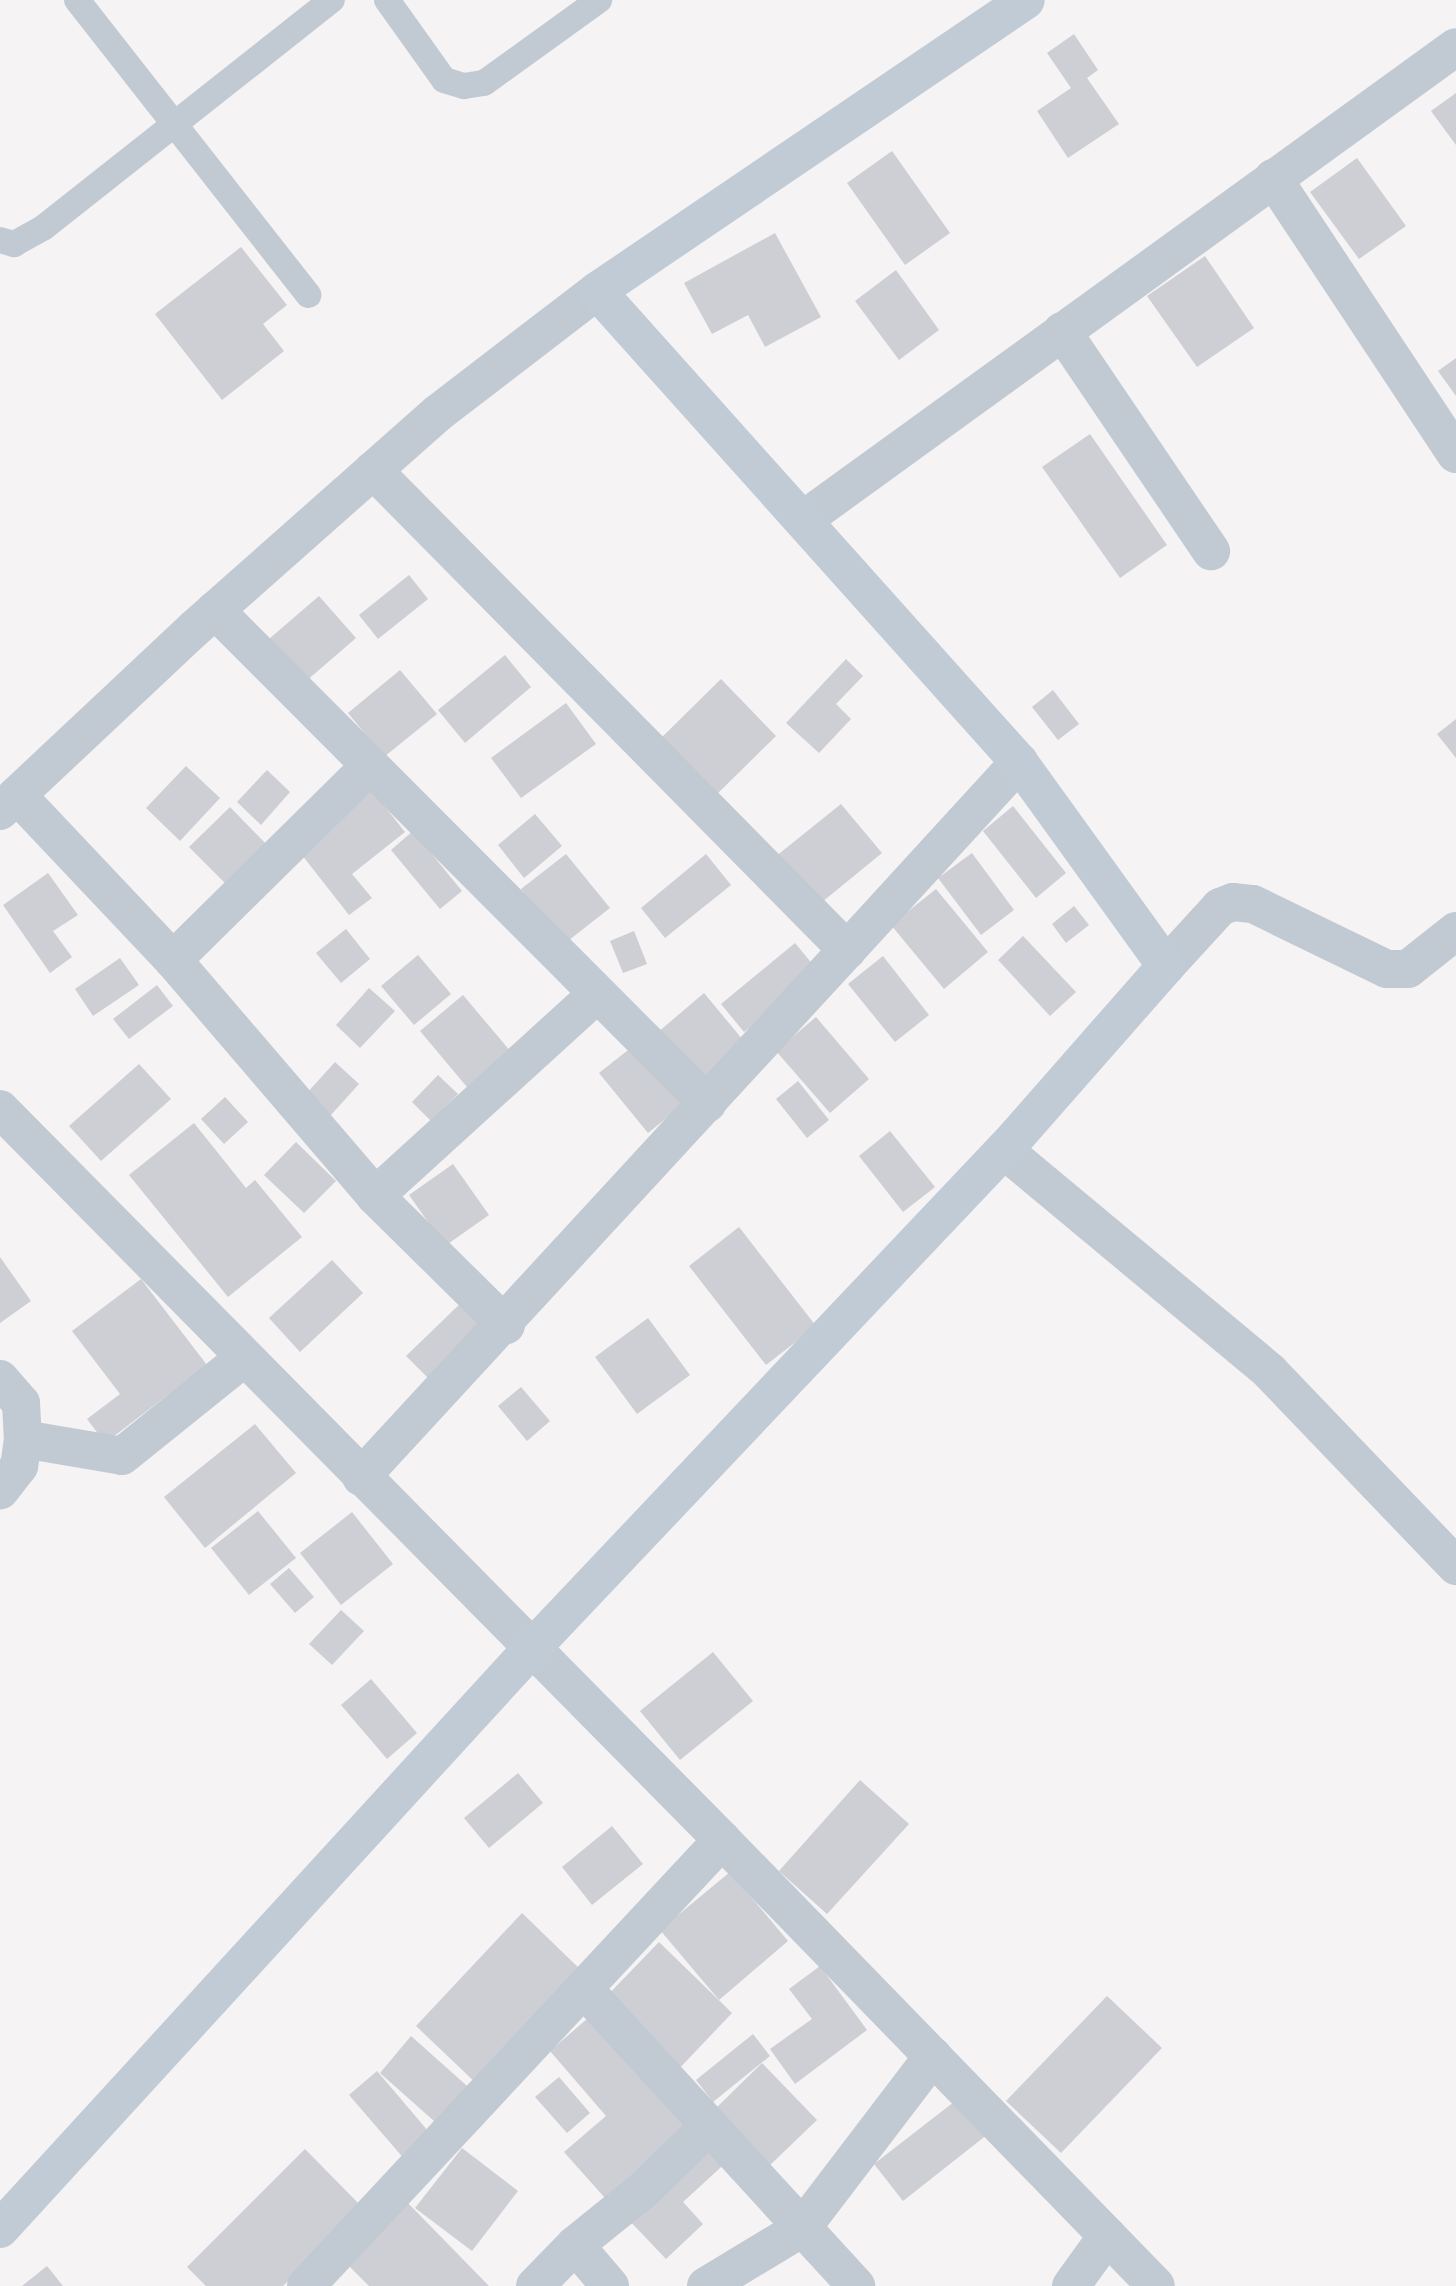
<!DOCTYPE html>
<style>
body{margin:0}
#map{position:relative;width:1456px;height:2286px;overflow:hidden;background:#f5f3f3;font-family:Montserrat,sans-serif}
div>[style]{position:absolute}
.building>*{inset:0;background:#cdcfd5}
.lane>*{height:26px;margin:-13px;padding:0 13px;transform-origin:13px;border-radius:13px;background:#c1cad2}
.street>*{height:38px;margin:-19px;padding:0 19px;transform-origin:19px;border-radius:19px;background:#c1cad2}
.secondary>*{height:38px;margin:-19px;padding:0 19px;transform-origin:19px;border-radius:19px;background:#c1cbd6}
span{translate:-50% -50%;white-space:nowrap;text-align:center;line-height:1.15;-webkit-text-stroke:7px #fff;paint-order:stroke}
</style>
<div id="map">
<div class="building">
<i style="clip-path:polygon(1074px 34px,1098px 70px,1087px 78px,1119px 124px,1068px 158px,1037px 111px,1071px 88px,1047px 53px)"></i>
<i style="clip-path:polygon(1456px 93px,1456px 145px,1431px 111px)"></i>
<i style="clip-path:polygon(892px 151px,950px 233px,905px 265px,847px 183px)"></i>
<i style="clip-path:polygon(1357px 158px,1406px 226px,1359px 259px,1310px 192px)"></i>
<i style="clip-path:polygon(775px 233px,821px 317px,765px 347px,748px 315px,712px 334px,684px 283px)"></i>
<i style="clip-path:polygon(241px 247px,287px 305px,263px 324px,284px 351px,222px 400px,155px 314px)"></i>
<i style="clip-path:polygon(1205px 256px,1254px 328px,1197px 367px,1147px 296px)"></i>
<i style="clip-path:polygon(896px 270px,939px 330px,899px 360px,855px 301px)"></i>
<i style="clip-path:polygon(1456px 358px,1456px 396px,1438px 371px)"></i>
<i style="clip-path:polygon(1090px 434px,1167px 545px,1120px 578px,1042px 467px)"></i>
<i style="clip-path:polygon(409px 575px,428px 599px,378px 639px,359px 615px)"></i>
<i style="clip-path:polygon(319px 596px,356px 638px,305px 682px,269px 639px)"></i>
<i style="clip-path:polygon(505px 655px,531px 687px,465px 743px,438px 710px)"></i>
<i style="clip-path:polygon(846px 659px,863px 676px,836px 704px,851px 719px,819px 753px,786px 723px)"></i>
<i style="clip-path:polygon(400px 670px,437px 714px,384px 757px,348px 713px)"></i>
<i style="clip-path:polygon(721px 679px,776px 736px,712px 799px,657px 742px)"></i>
<i style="clip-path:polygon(1053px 690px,1079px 724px,1058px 740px,1032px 707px)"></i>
<i style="clip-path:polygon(566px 703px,596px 744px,521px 798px,491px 758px)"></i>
<i style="clip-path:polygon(1456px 719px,1456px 758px,1437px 734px)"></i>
<i style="clip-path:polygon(186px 766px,220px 798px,180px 841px,146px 808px)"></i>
<i style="clip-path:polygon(267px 770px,290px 792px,261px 825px,237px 802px)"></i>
<i style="clip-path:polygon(367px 784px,405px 832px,352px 874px,372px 898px,349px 915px,298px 850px)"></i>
<i style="clip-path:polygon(841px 804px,882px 853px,816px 907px,775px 857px)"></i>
<i style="clip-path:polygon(1013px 806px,1066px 873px,1036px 898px,983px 831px)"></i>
<i style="clip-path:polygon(230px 807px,270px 848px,230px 888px,189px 847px)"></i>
<i style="clip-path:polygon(535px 814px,562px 846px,524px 878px,498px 845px)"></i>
<i style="clip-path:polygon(413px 831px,462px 891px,440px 909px,391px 850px)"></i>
<i style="clip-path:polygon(972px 853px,1014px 910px,981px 935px,938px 878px)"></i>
<i style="clip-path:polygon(566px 854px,610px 908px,564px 944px,521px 889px)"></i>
<i style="clip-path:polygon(706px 854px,731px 885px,665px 938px,641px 908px)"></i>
<i style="clip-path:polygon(48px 873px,78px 915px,53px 931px,72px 957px,50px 973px,3px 905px)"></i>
<i style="clip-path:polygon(936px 889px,988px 952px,944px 989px,891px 925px)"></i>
<i style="clip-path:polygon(1074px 906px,1089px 925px,1066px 943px,1052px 924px)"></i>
<i style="clip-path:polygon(346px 929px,370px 959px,341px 983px,316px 953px)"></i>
<i style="clip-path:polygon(634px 931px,647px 964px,623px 973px,610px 941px)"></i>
<i style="clip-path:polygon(1023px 936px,1076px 992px,1050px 1016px,998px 960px)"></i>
<i style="clip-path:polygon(795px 943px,819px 972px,744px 1032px,721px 1004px)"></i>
<i style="clip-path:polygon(418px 955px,451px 994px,414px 1025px,381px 986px)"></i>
<i style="clip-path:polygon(883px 956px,929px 1015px,895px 1042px,848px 984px)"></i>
<i style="clip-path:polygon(120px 958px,139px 985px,93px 1016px,75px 989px)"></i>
<i style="clip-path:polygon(157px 985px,173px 1006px,129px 1039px,113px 1019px)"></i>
<i style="clip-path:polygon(369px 988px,395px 1011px,360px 1048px,336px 1025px)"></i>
<i style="clip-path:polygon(704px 993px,748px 1046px,701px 1086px,657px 1033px)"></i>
<i style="clip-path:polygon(463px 995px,511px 1052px,467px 1087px,420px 1031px)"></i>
<i style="clip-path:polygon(816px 1017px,869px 1079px,830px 1113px,776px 1051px)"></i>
<i style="clip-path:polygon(637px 1043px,685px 1103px,648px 1133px,599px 1073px)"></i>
<i style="clip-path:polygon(335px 1062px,359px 1084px,330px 1116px,306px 1094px)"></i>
<i style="clip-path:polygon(139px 1064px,171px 1099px,101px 1161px,69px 1126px)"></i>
<i style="clip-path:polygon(438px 1075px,458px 1094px,431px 1121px,412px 1102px)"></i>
<i style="clip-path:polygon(798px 1081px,829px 1120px,807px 1138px,776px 1099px)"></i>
<i style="clip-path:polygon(225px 1097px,248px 1122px,224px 1144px,201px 1119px)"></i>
<i style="clip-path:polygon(194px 1123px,246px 1188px,255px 1180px,302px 1237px,228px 1297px,129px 1175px)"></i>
<i style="clip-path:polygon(890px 1131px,935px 1187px,903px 1212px,859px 1156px)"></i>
<i style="clip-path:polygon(296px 1142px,336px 1181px,304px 1213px,264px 1175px)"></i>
<i style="clip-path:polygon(453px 1164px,489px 1215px,445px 1246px,409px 1195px)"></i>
<i style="clip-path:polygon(739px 1227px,816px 1326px,766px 1365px,689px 1266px)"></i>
<i style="clip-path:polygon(0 1257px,31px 1301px,0 1323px)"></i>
<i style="clip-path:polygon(332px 1260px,363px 1293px,300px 1352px,269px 1318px)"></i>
<i style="clip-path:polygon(141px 1279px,207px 1365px,105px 1443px,87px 1419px,120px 1394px,72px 1331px)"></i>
<i style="clip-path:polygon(464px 1300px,489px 1326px,432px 1382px,406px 1356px)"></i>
<i style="clip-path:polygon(648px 1318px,690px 1375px,637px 1414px,595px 1357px)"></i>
<i style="clip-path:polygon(521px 1387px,550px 1421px,527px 1441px,498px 1406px)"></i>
<i style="clip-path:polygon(255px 1424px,296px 1473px,205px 1548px,164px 1497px)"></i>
<i style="clip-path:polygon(258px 1511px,296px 1558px,249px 1595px,211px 1548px)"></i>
<i style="clip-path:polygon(352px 1512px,393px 1564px,341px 1605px,300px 1553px)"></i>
<i style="clip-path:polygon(289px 1568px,314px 1597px,295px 1613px,270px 1584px)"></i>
<i style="clip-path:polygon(341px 1610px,364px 1631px,332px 1665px,309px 1644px)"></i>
<i style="clip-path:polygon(713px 1652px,753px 1701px,680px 1760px,640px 1711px)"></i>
<i style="clip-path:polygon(371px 1679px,417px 1733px,387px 1759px,341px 1705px)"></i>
<i style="clip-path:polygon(518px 1773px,543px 1803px,489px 1848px,464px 1818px)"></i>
<i style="clip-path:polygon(860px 1780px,909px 1824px,827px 1914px,779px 1871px)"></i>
<i style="clip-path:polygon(612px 1826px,643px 1864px,592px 1905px,562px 1867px)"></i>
<i style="clip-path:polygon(730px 1872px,788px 1941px,719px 2000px,660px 1930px)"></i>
<i style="clip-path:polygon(522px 1913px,584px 1973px,478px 2085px,416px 2026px)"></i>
<i style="clip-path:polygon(659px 1942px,732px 2013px,675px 2073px,601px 2002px)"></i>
<i style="clip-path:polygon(820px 1966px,867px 2030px,795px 2084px,770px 2049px,812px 2019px,789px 1989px)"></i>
<i style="clip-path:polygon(1107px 1996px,1162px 2048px,1061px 2153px,1006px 2101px)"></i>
<i style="clip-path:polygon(595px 2012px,693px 2124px,613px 2207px,564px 2152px,606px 2116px,550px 2051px)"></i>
<i style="clip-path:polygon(753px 2034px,770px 2056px,713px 2102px,696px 2080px)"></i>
<i style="clip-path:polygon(411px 2036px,475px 2093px,443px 2129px,380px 2073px)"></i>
<i style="clip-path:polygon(762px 2063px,817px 2120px,768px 2167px,713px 2111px)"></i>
<i style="clip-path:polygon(377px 2071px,434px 2138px,406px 2161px,349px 2095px)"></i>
<i style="clip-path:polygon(559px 2077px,590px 2113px,567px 2133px,535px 2097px)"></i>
<i style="clip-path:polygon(959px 2098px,988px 2134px,903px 2201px,874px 2164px)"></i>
<i style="clip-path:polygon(713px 2138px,731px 2158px,683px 2202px,703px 2224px,666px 2259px,627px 2218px)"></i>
<i style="clip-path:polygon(462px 2148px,518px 2191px,472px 2251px,415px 2208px)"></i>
<i style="clip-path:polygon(305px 2149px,362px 2207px,283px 2286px,206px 2286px,187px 2267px)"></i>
<i style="clip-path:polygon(403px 2198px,489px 2286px,369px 2286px,341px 2258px)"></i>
<i style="clip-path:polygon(47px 2266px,63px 2286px,22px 2286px)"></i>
</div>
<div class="lane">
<i style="left:77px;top:0;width:375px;rotate:51.9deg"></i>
<i style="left:387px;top:0;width:98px;rotate:54.5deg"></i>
<i style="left:444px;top:80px;width:21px;rotate:17deg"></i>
<i style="left:464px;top:86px;width:20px;rotate:-9deg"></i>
<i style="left:484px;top:83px;width:142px;rotate:-35.8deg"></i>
<i style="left:0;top:240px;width:15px;rotate:16deg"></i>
<i style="left:14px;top:244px;width:33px;rotate:-29deg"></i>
<i style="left:43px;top:228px;width:368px;rotate:-38.3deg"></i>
</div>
<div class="street">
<i style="left:1273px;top:178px;width:331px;rotate:56.5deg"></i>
<i style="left:1062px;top:331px;width:266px;rotate:55.9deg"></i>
<i style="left:373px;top:470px;width:675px;rotate:45.36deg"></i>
<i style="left:847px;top:950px;width:255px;rotate:-47.5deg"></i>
<i style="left:803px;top:520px;width:806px;rotate:-35.92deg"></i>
<i style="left:215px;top:610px;width:697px;rotate:45.06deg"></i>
<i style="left:17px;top:795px;width:227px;rotate:46.6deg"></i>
<i style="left:173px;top:960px;width:311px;rotate:49.4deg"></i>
<i style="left:375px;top:1196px;width:184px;rotate:44.6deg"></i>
<i style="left:0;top:811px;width:267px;rotate:-43.2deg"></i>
<i style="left:195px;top:628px;width:324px;rotate:-41.5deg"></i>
<i style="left:438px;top:413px;width:200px;rotate:-37.5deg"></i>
<i style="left:173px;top:960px;width:276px;rotate:-44.6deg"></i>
<i style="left:1166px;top:966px;width:80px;rotate:-47.5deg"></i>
<i style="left:1220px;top:907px;width:14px;rotate:-21deg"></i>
<i style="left:1233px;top:902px;width:20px;rotate:6deg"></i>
<i style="left:1253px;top:904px;width:149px;rotate:25.9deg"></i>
<i style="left:1387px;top:969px;width:21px"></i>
<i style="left:1408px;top:969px;width:61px;rotate:-38.4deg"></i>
<i style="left:0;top:1109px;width:1027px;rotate:45.35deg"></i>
<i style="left:1004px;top:1150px;width:346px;rotate:39.8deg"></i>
<i style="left:1270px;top:1372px;width:269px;rotate:46.2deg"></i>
<i style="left:375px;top:1196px;width:300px;rotate:-42.3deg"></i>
<i style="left:0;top:1379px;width:32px;rotate:49deg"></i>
<i style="left:21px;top:1403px;width:36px;rotate:87deg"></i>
<i style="left:23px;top:1439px;width:27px;rotate:98deg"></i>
<i style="left:19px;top:1466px;width:31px;rotate:128deg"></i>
<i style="left:23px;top:1439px;width:100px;rotate:9.7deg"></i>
<i style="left:122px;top:1456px;width:156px;rotate:-38.8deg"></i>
<i style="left:361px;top:1477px;width:717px;rotate:-47.32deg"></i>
<i style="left:584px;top:1989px;width:403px;rotate:47.5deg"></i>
<i style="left:575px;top:2245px;width:54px;rotate:49.5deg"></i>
<i style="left:306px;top:2286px;width:610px;rotate:-46.99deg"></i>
<i style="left:722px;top:1840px;width:622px;rotate:45.78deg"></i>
<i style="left:535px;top:2286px;width:57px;rotate:-45.7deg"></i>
<i style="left:575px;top:2245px;width:86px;rotate:-38.9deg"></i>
<i style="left:642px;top:2191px;width:93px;rotate:-44.1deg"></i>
<i style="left:706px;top:2286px;width:112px;rotate:-31.1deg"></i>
<i style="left:802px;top:2228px;width:216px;rotate:-52.7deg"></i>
<i style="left:1071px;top:2286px;width:62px;rotate:-54.2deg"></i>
</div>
<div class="secondary">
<i style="left:0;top:2229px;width:789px;rotate:-47.52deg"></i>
<i style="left:533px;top:1647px;width:700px;rotate:-46.56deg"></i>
<i style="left:1014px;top:1139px;width:230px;rotate:-48.7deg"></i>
<i style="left:1166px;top:966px;width:251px;rotate:-125.8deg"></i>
<i style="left:1019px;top:762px;width:632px;rotate:-131.86deg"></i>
<i style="left:597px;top:291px;width:518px;rotate:-34.15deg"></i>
</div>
</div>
